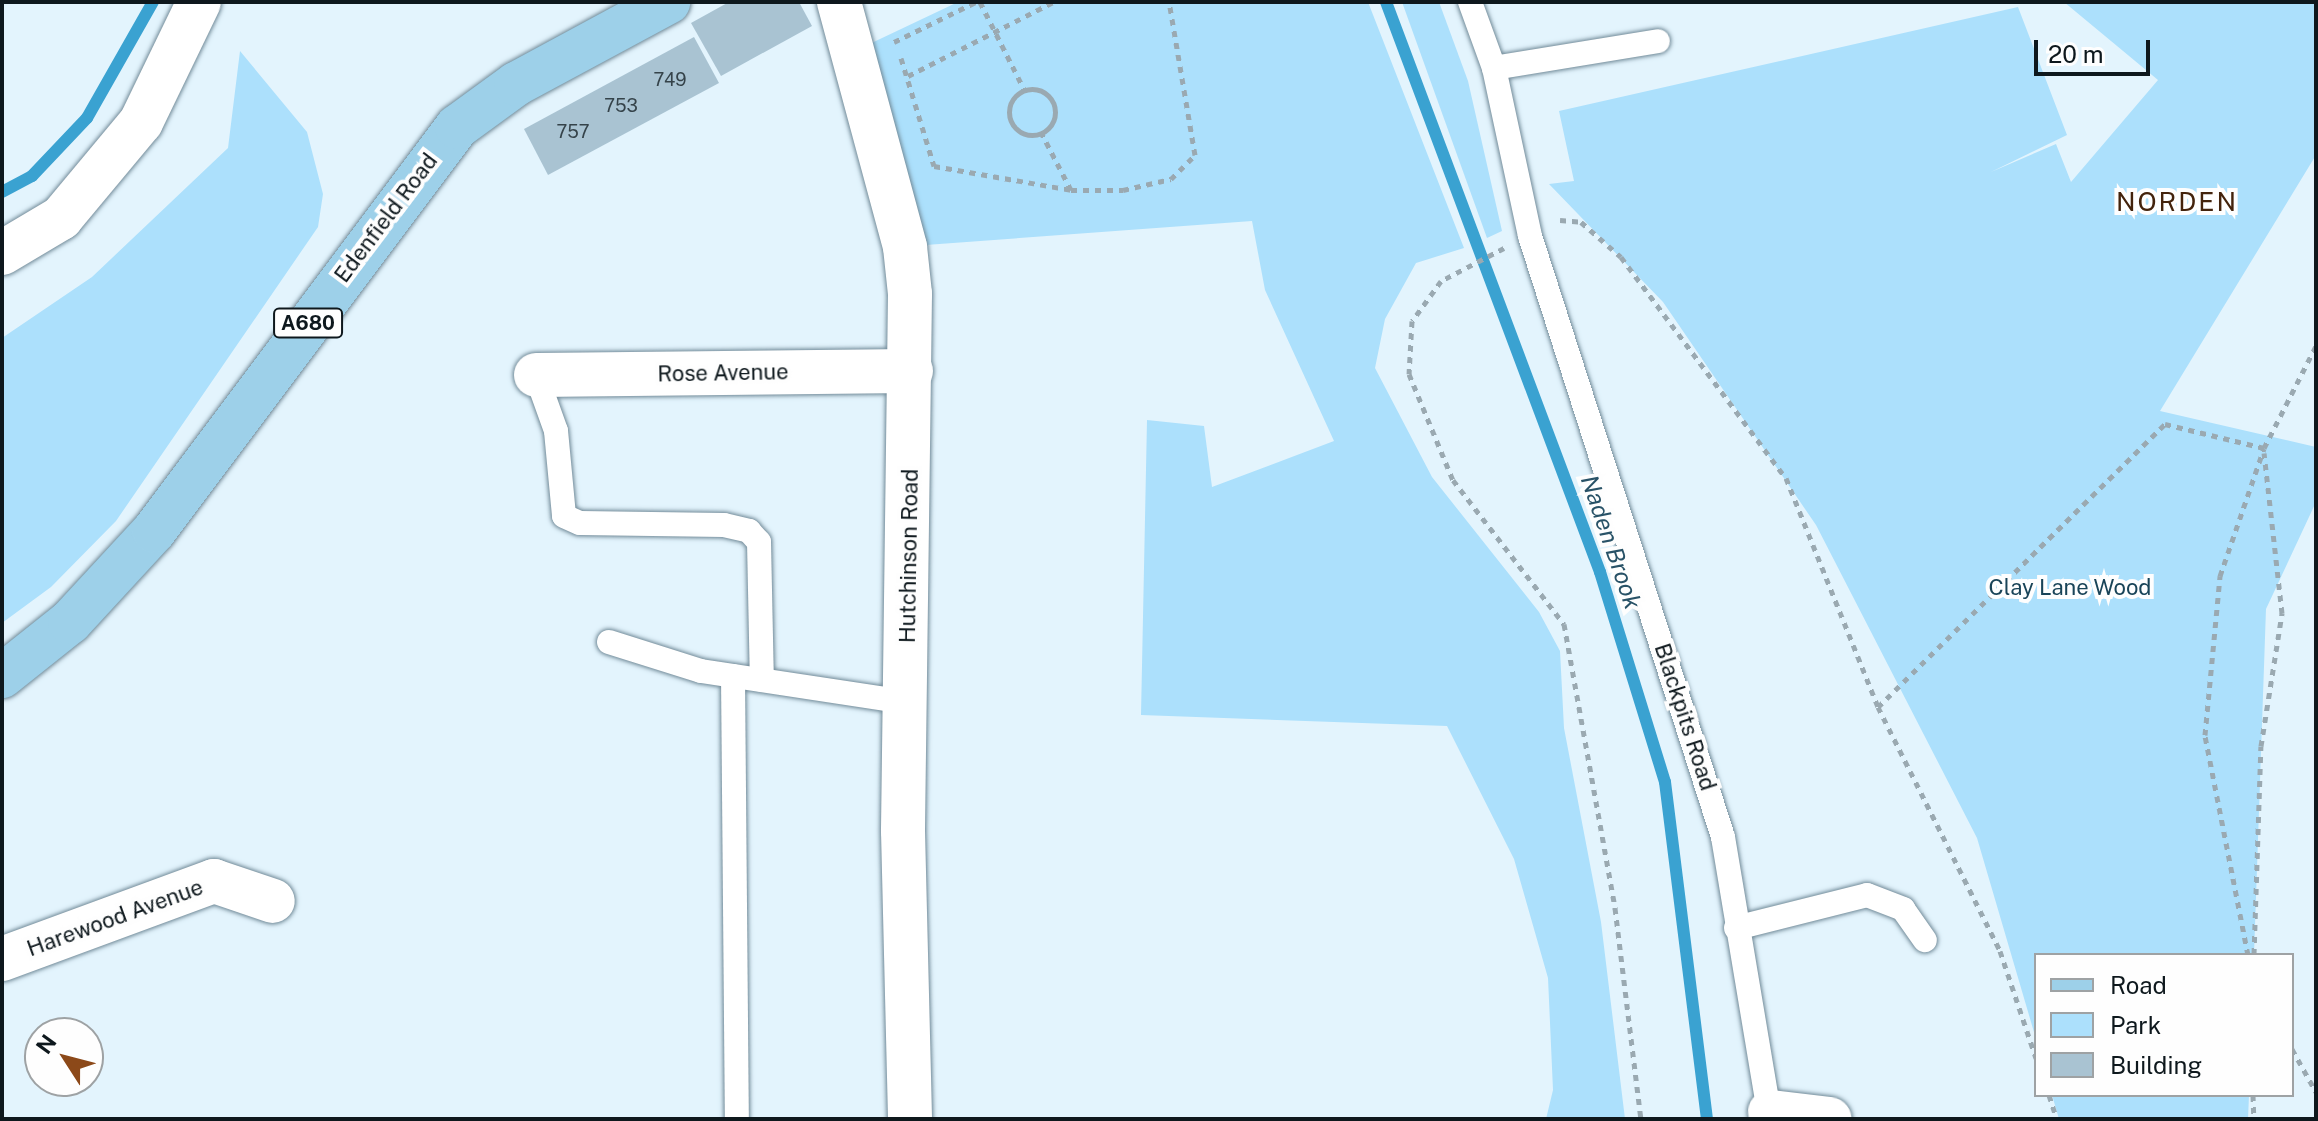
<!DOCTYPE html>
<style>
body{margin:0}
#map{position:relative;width:2318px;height:1121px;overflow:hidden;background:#e3f4fd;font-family:"Public Sans",sans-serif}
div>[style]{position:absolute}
.green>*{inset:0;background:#ace0fc}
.stream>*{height:12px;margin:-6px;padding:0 6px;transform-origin:6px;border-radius:6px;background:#3aa2d1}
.building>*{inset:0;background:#a9c3d2}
.path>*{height:5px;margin-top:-2.5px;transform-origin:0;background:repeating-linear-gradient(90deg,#9aa9b1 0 6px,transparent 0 12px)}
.path>.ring{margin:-2.5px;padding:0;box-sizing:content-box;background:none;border:5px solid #9aa9b1;border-radius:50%}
.roads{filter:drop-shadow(0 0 2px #728b99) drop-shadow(0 0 2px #728b99)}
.lane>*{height:24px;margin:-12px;padding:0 12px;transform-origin:12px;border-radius:12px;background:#fff}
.street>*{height:44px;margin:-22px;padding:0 22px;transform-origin:22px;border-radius:22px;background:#fff}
.primary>*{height:44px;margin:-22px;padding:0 22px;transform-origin:22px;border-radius:22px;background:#9dd0e9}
span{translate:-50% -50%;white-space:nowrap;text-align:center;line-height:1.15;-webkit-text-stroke:8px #fefefe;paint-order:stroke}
.number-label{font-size:18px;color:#35434a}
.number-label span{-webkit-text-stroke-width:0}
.shield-label span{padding:2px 6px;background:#fefefe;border:2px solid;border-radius:6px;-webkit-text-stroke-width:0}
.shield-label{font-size:20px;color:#0e181d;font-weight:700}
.street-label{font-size:22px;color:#0e181d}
.park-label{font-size:22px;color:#194458}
.water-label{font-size:24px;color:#285267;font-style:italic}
.quarter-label{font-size:26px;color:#43230c;letter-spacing:2px}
.frame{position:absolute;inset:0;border:4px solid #0e181d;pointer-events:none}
.legend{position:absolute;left:2034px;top:953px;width:260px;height:144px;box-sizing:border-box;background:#fefefe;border:2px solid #9ea2a4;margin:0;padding:10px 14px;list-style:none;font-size:24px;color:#0e181d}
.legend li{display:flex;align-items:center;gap:16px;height:40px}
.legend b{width:40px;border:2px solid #9ea2a4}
.north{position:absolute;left:24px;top:1017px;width:80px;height:80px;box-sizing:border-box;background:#fefefe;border:2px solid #9ea2a4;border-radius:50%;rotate:306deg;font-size:22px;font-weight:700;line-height:32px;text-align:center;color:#0e181d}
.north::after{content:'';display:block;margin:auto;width:28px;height:36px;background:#8c4919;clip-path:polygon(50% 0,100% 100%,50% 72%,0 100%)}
.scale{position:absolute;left:2034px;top:40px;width:116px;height:36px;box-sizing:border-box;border:4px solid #0e181d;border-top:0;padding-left:10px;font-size:24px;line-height:28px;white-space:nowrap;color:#0e181d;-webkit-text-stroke:6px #fefefe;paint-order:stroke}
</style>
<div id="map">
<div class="green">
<i style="clip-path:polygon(958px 2px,1368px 2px,1464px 248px,1416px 263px,1385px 319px,1375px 368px,1432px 477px,1539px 612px,1560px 651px,1564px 728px,1601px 922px,1625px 1119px,1546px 1119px,1553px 1090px,1548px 978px,1514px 859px,1447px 726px,1141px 715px,1147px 420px,1204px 426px,1212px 487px,1334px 441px,1265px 290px,1252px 221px,912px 246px,861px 48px)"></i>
<i style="clip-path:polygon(1402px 2px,1439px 2px,1468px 81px,1502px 231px,1487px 238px)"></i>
<i style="clip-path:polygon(2064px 2px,2316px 2px,2316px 155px,2160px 411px,2316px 447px,2316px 502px,2266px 609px,2254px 955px,2036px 955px,2036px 1039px,1977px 838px,1816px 525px,1663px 302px,1549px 184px,1574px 181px,1559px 111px,2018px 7px,2067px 135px,1991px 172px,2056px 144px,2071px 182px,2158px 80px)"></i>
<i style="clip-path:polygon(240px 51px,307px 132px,323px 194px,318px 227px,116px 521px,51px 587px,2px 623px,2px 338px,92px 277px,228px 148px)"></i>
<i style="clip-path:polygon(2052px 1095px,2249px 1095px,2248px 1119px,2059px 1119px)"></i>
</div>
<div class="stream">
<i style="left:1386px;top:2px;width:609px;rotate:69.42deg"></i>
<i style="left:1600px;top:572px;width:220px;rotate:72.8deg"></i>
<i style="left:1665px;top:782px;width:340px;rotate:82.9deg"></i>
<i style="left:2px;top:192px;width:34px;rotate:-28deg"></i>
<i style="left:32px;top:176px;width:80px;rotate:-46.5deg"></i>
<i style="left:87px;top:118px;width:133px;rotate:-60.4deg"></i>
</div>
<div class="building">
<i style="clip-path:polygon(729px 2px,799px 2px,812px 26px,721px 76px,691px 23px)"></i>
<i style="clip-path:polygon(694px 37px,719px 83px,548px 175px,524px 129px)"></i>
</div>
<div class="path">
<i style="left:980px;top:2px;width:97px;rotate:63.2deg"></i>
<i style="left:894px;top:42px;width:91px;rotate:-26deg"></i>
<i style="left:901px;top:58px;width:113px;rotate:73deg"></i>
<i style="left:934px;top:166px;width:139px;rotate:9.9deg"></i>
<i style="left:1071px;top:190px;width:63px;rotate:-117.4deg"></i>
<i style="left:908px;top:76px;width:163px;rotate:-27deg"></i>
<i class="ring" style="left:1009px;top:89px;width:41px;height:41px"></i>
<i style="left:1071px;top:190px;width:52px"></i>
<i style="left:1123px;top:190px;width:49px;rotate:-12.9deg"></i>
<i style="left:1171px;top:179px;width:34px;rotate:-45deg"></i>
<i style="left:1195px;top:155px;width:155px;rotate:-99.6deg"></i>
<i style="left:1560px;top:220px;width:21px;rotate:5deg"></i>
<i style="left:1581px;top:222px;width:53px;rotate:41.2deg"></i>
<i style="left:1621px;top:257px;width:276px;rotate:53.3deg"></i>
<i style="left:1786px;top:478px;width:247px;rotate:68.1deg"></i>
<i style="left:1878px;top:707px;width:273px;rotate:63.4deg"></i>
<i style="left:2000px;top:951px;width:113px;rotate:71.4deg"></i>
<i style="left:1504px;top:248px;width:71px;rotate:152.4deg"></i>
<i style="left:1441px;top:281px;width:49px;rotate:125.9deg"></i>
<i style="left:1412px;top:321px;width:53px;rotate:93.2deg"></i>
<i style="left:1409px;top:374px;width:115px;rotate:67.5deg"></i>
<i style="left:1453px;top:480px;width:182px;rotate:52.4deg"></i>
<i style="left:1564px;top:624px;width:289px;rotate:79.8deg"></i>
<i style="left:1615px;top:908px;width:213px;rotate:83deg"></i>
<i style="left:1878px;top:707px;width:403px;rotate:-44.6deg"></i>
<i style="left:2165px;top:424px;width:102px;rotate:13.6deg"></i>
<i style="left:2254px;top:954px;width:208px;rotate:-88.1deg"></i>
<i style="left:2261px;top:746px;width:135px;rotate:-81deg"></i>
<i style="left:2282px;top:613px;width:161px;rotate:-96.4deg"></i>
<i style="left:2248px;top:955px;width:224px;rotate:-101.1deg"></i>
<i style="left:2205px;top:735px;width:160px;rotate:-84.6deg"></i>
<i style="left:2220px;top:576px;width:135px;rotate:-71deg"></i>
<i style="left:2264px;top:448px;width:114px;rotate:-63deg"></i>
<i style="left:2292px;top:1049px;width:49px;rotate:60.8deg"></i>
<i style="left:2049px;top:1095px;width:25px;rotate:72deg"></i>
<i style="left:2253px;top:1095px;width:24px;rotate:88deg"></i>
</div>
<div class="roads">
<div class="lane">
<i style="left:1470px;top:2px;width:70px;rotate:70deg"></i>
<i style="left:1494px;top:68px;width:172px;rotate:77.9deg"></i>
<i style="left:1530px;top:236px;width:631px;rotate:72.2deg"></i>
<i style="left:1723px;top:837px;width:286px;rotate:80.5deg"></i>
<i style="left:1494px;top:68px;width:166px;rotate:-9.3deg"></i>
<i style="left:536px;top:375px;width:59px;rotate:70.3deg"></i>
<i style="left:556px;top:431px;width:85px;rotate:84.6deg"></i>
<i style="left:564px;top:516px;width:17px;rotate:24deg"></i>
<i style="left:580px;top:523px;width:144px;rotate:0.8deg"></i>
<i style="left:724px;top:525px;width:26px;rotate:13deg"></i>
<i style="left:749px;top:531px;width:15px;rotate:48deg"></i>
<i style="left:759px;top:542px;width:138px;rotate:88.8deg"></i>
<i style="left:609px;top:642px;width:96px;rotate:17.5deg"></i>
<i style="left:701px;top:671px;width:206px;rotate:8.6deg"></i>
<i style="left:733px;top:676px;width:443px;rotate:89.5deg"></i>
<i style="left:1736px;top:928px;width:135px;rotate:-14.1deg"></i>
<i style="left:1867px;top:895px;width:39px;rotate:21deg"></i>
<i style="left:1903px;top:909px;width:38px;rotate:55deg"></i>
</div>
<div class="street">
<i style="left:839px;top:2px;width:254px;rotate:74.9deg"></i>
<i style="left:905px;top:247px;width:47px;rotate:83.9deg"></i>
<i style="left:910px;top:294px;width:537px;rotate:90.75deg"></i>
<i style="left:903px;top:831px;width:288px;rotate:88.6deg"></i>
<i style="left:2px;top:253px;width:69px;rotate:-30.7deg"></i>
<i style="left:61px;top:218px;width:125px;rotate:-50.2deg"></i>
<i style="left:141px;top:122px;width:133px;rotate:-64.2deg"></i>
<i style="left:536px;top:375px;width:375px;rotate:-0.6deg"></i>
<i style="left:2px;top:959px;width:226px;rotate:-20.2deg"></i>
<i style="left:214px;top:881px;width:62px;rotate:18.7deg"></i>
<i style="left:1770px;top:1112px;width:60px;rotate:6.7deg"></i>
</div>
<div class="primary">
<i style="left:2px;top:676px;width:87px;rotate:-38.5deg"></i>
<i style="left:70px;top:622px;width:124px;rotate:-47.3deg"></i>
<i style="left:154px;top:531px;width:505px;rotate:-53.13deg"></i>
<i style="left:457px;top:127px;width:73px;rotate:-36.1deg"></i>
<i style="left:516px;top:84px;width:173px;rotate:-28.3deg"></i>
</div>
</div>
<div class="number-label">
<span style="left:670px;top:80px">749</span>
<span style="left:621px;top:106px">753</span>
<span style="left:573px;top:132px">757</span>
</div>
<div class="shield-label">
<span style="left:308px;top:323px">A680</span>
</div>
<div class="street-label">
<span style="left:386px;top:218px;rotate:-53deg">Edenfield Road</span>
<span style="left:723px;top:373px;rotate:-1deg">Rose Avenue</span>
<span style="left:909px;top:556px;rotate:-89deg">Hutchinson Road</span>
<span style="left:1685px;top:717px;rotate:72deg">Blackpits Road</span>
<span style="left:115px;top:918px;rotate:-20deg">Harewood Avenue</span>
</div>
<div class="park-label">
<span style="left:2070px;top:588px">Clay Lane Wood</span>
</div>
<div class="water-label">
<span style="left:1611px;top:542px;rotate:71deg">Naden Brook</span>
</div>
<div class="quarter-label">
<span style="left:2177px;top:202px">NORDEN</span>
</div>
<div class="frame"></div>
<ul class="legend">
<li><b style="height:10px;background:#9dd0e9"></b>Road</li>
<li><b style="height:22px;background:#ace0fc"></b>Park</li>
<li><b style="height:22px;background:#a9c3d2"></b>Building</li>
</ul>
<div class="north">N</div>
<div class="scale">20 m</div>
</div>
